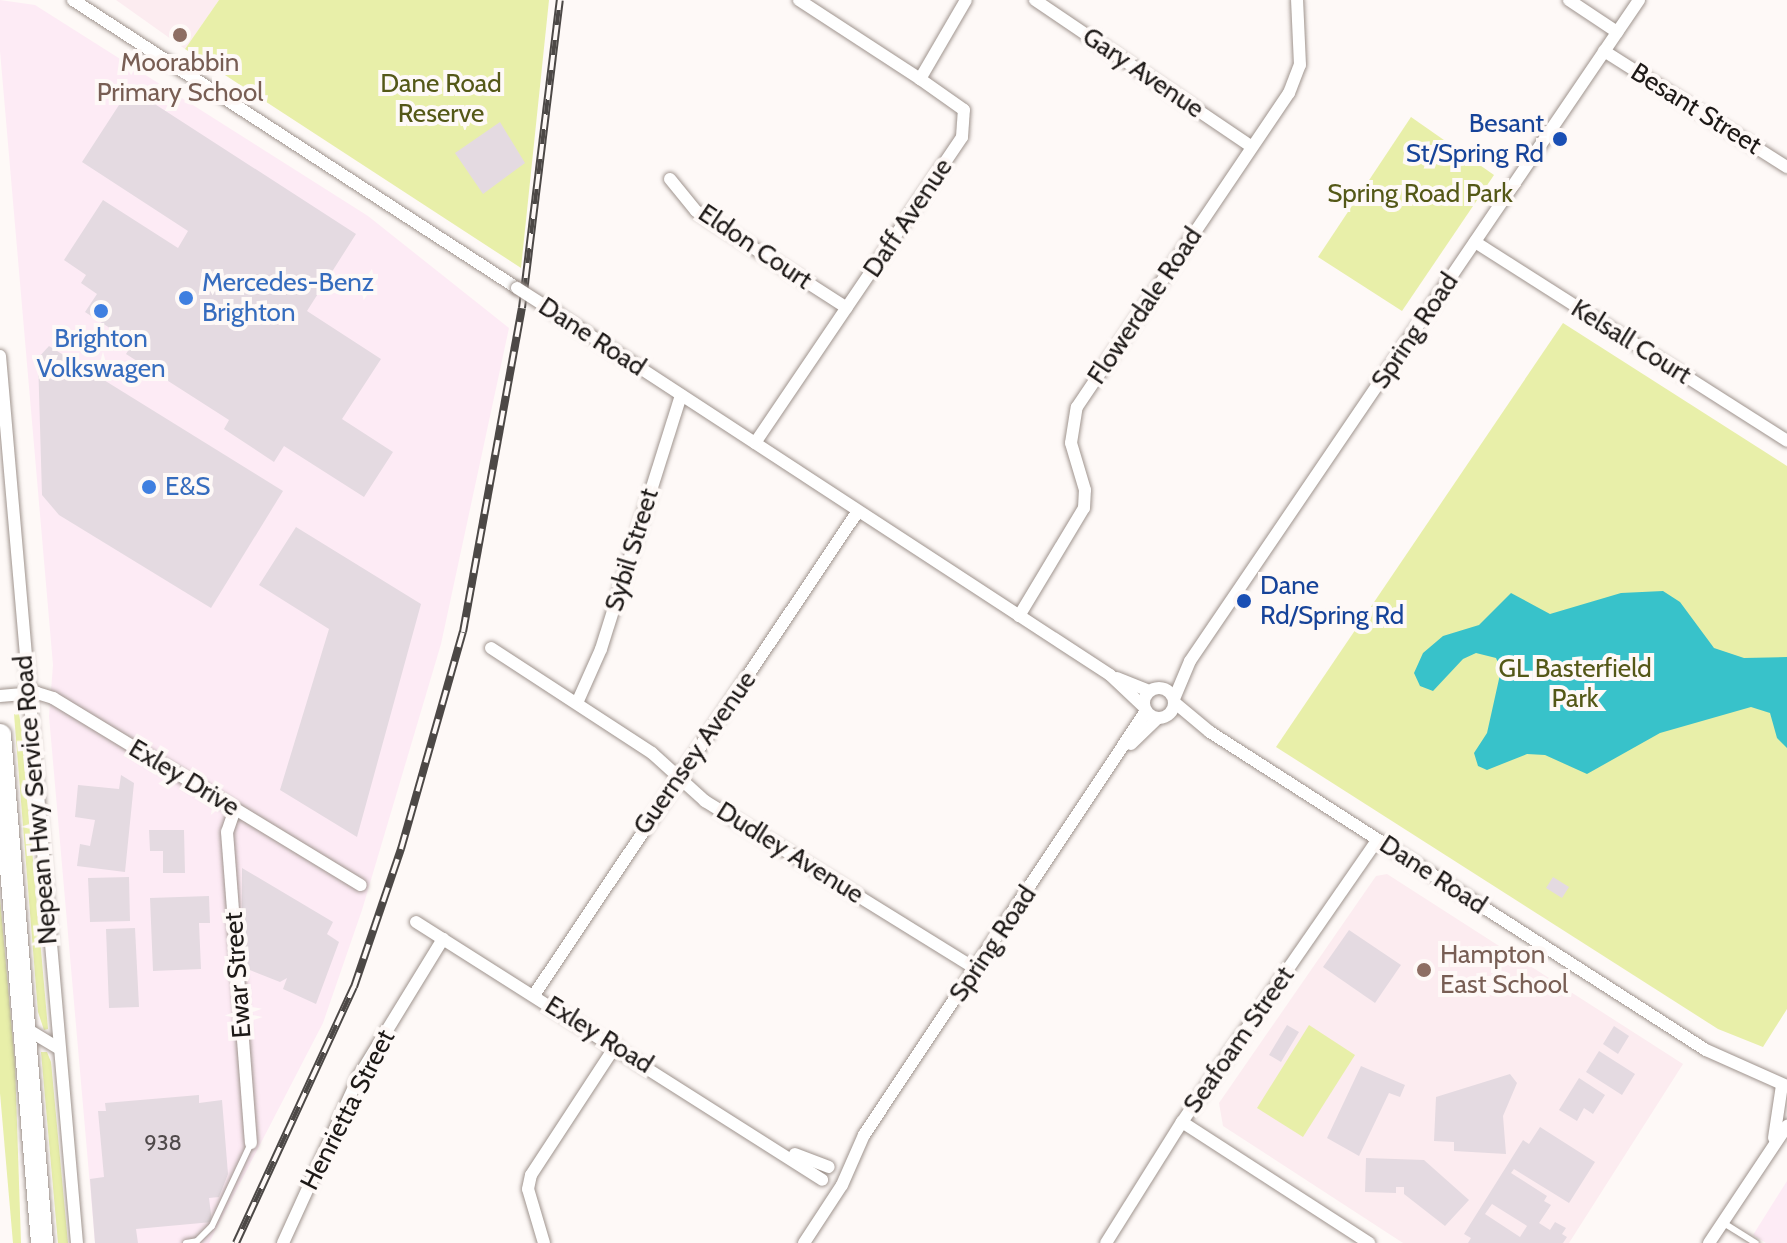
<!DOCTYPE html>
<style>
body{margin:0}
#map{position:relative;width:1787px;height:1243px;overflow:hidden;background:#fef9f7;font-family:Cabin,sans-serif}
div>[style]{position:absolute}
.commercial>*{inset:0;background:#fdebf5}
.education>*{inset:0;background:#fcecf0}
.green>*{inset:0;background:#e8efa9}
.water>*{inset:0;background:#38c2ca}
.building>*{inset:0;background:#e4dae1}
.roads{filter:drop-shadow(0 0 2px #9f948e) drop-shadow(0 0 2px #9f948e)}
.service>*{height:6px;margin:-3px;padding:0 3px;transform-origin:3px;border-radius:3px;background:#fff}
.minor>*{height:12px;margin:-6px;padding:0 6px;transform-origin:6px;border-radius:6px;background:#fff}
.minor>.ring{margin:-6px;padding:0;box-sizing:content-box;background:none;border:12px solid #fff;border-radius:50%}
.trunk>*{height:22px;margin:-11px;padding:0 11px;transform-origin:11px;border-radius:11px;background:#fff}
.rail>*{height:8px;margin-top:-4px;transform-origin:0;background:repeating-linear-gradient(90deg,#fef9f7 0 15px,#4c4846 0 30px);box-sizing:border-box;border-block:2px solid #4c4846}
.bridges{filter:drop-shadow(0 0 2px #9f948e) drop-shadow(0 0 2px #9f948e)}
.minor-bridge>*{height:12px;margin:-6px;padding:0 6px;transform-origin:6px;border-radius:6px;background:#fff}
.dots>*{width:22px;height:22px;translate:-50% -50%;box-sizing:border-box;border:4px solid #fef9f7;border-radius:50%}
span{translate:-50% -50%;white-space:nowrap;text-align:center;line-height:1.15;-webkit-text-stroke:8px #fef9f7;paint-order:stroke}
.number-label{font-size:22px;color:#4f494a}
.number-label span{-webkit-text-stroke-width:0}
.education-label{font-size:26px;color:#785e54}
.left{translate:0 -50%;text-align:left}
.street-label{font-size:26px;color:#1d1917}
.park-label{font-size:26px;color:#545817}
.transit-label{font-size:26px;color:#164399}
.right{translate:-100% -50%;text-align:right}
.shop-label{font-size:26px;color:#366cbe}
</style>
<div id="map">
<div class="commercial">
<i style="clip-path:polygon(0 0,35px 5px,368px 216px,509px 328px,441px 644px,362px 910px,323px 1023px,209px 1243px,95px 1243px,49px 716px,53px 665px,0 51px)"></i>
<i style="clip-path:polygon(1787px 1181px,1787px 1243px,1766px 1243px,1753px 1235px)"></i>
</div>
<div class="education">
<i style="clip-path:polygon(116px 0,219px 0,185px 49px)"></i>
<i style="clip-path:polygon(1387px 874px,1683px 1064px,1569px 1243px,1403px 1243px,1223px 1126px,1219px 1103px,1376px 876px)"></i>
</div>
<div class="green">
<i style="clip-path:polygon(219px 0,549px 0,521px 268px,185px 49px)"></i>
<i style="clip-path:polygon(1411px 117px,1494px 175px,1402px 311px,1318px 257px)"></i>
<i style="clip-path:polygon(1563px 323px,1787px 466px,1787px 1009px,1763px 1047px,1718px 1029px,1276px 747px)"></i>
<i style="clip-path:polygon(14px 714px,19px 714px,21px 726px,48px 1029px,44px 1030px,38px 1012px)"></i>
<i style="clip-path:polygon(0 898px,15px 1064px,21px 1243px,13px 1243px,0 1093px)"></i>
<i style="clip-path:polygon(1309px 1025px,1355px 1055px,1303px 1137px,1257px 1108px)"></i>
<i style="clip-path:polygon(41px 1052px,47px 1052px,51px 1062px,68px 1243px,58px 1243px)"></i>
</div>
<div class="water">
<i style="clip-path:polygon(1663px 591px,1680px 602px,1714px 648px,1744px 658px,1787px 657px,1787px 748px,1777px 738px,1770px 713px,1751px 707px,1660px 733px,1587px 774px,1545px 755px,1527px 754px,1487px 770px,1478px 766px,1474px 753px,1487px 733px,1501px 670px,1496px 658px,1476px 653px,1463px 659px,1433px 691px,1420px 686px,1414px 673px,1423px 653px,1443px 636px,1479px 625px,1511px 593px,1550px 614px,1621px 593px)"></i>
</div>
<div class="building">
<i style="clip-path:polygon(130px 88px,356px 234px,307px 311px,381px 359px,342px 419px,393px 452px,364px 497px,284px 446px,274px 462px,224px 429px,229px 420px,126px 354px,133px 343px,85px 312px,97px 294px,81px 283px,86px 275px,64px 260px,103px 200px,178px 248px,188px 231px,82px 162px)"></i>
<i style="clip-path:polygon(500px 122px,525px 163px,483px 194px,455px 153px)"></i>
<i style="clip-path:polygon(49px 346px,283px 491px,211px 608px,59px 515px,42px 495px,38px 358px)"></i>
<i style="clip-path:polygon(296px 527px,421px 604px,357px 837px,280px 790px,329px 629px,259px 585px)"></i>
<i style="clip-path:polygon(121px 775px,134px 783px,125px 872px,77px 866px,80px 844px,90px 846px,95px 820px,75px 817px,78px 785px,119px 789px)"></i>
<i style="clip-path:polygon(149px 830px,184px 830px,185px 873px,163px 873px,163px 851px,150px 851px)"></i>
<i style="clip-path:polygon(242px 868px,333px 922px,327px 934px,339px 942px,316px 1004px,283px 989px,287px 978px,280px 982px,242px 967px)"></i>
<i style="clip-path:polygon(129px 877px,130px 921px,90px 922px,88px 878px)"></i>
<i style="clip-path:polygon(1553px 877px,1569px 887px,1562px 898px,1546px 888px)"></i>
<i style="clip-path:polygon(209px 896px,210px 923px,199px 923px,201px 969px,153px 971px,150px 898px)"></i>
<i style="clip-path:polygon(135px 928px,139px 1007px,109px 1008px,106px 929px)"></i>
<i style="clip-path:polygon(1349px 930px,1401px 965px,1375px 1003px,1323px 967px)"></i>
<i style="clip-path:polygon(1287px 1025px,1299px 1032px,1281px 1062px,1269px 1055px)"></i>
<i style="clip-path:polygon(1614px 1026px,1629px 1036px,1618px 1054px,1603px 1044px)"></i>
<i style="clip-path:polygon(1599px 1051px,1635px 1074px,1622px 1095px,1586px 1072px)"></i>
<i style="clip-path:polygon(1361px 1066px,1405px 1085px,1400px 1097px,1389px 1093px,1359px 1156px,1327px 1138px)"></i>
<i style="clip-path:polygon(1510px 1074px,1517px 1083px,1503px 1116px,1506px 1154px,1454px 1151px,1454px 1142px,1434px 1141px,1436px 1097px)"></i>
<i style="clip-path:polygon(1579px 1078px,1605px 1095px,1593px 1114px,1584px 1108px,1577px 1121px,1559px 1110px)"></i>
<i style="clip-path:polygon(199px 1095px,199px 1103px,222px 1100px,228px 1174px,219px 1197px,209px 1198px,212px 1222px,136px 1229px,138px 1243px,95px 1243px,90px 1179px,104px 1177px,98px 1111px,106px 1111px,105px 1103px)"></i>
<i style="clip-path:polygon(evenodd,1540px 1127px,1595px 1162px,1569px 1203px,1514px 1169px,1511px 1173px,1547px 1196px,1544px 1201px,1551px 1205px,1539px 1223px,1550px 1230px,1555px 1222px,1566px 1228px,1562px 1234px,1567px 1237px,1563px 1243px,1468px 1243px,1471px 1238px,1464px 1234px,1523px 1140px,1529px 1144px,1540px 1127px,1492px 1204px,1527px 1226px,1520px 1237px,1485px 1214px,1492px 1204px)"></i>
<i style="clip-path:polygon(1366px 1158px,1424px 1160px,1469px 1200px,1445px 1226px,1404px 1194px,1404px 1187px,1396px 1187px,1396px 1193px,1365px 1192px)"></i>
</div>
<div class="roads">
<div class="service">
<i style="left:1722px;top:1222px;width:40px;rotate:32deg"></i>
<i style="left:186px;top:1243px;width:11px;rotate:-10deg"></i>
<i style="left:197px;top:1241px;width:21px;rotate:-45deg"></i>
<i style="left:212px;top:1226px;width:92px;rotate:-64.8deg"></i>
</div>
<div class="minor">
<i style="left:73px;top:0;width:529px;rotate:32.97deg"></i>
<i style="left:799px;top:0;width:145px;rotate:33.1deg"></i>
<i style="left:1035px;top:0;width:261px;rotate:34.1deg"></i>
<i style="left:1569px;top:0;width:58px;rotate:33.7deg"></i>
<i style="left:1604px;top:51px;width:217px;rotate:32.4deg"></i>
<i style="left:670px;top:179px;width:41px;rotate:50.9deg"></i>
<i style="left:696px;top:211px;width:179px;rotate:32.7deg"></i>
<i style="left:1475px;top:242px;width:370px;rotate:32.5deg"></i>
<i style="left:556px;top:313px;width:662px;rotate:33.16deg"></i>
<i style="left:1110px;top:675px;width:47px;rotate:43.3deg"></i>
<i style="left:0;top:356px;width:890px;rotate:85.04deg"></i>
<i style="left:755px;top:443px;width:369px;rotate:-55.9deg"></i>
<i style="left:962px;top:137px;width:27px;rotate:-86deg"></i>
<i style="left:964px;top:110px;width:54px;rotate:-144.8deg"></i>
<i style="left:920px;top:79px;width:91px;rotate:-59.8deg"></i>
<i style="left:1019px;top:616px;width:126px;rotate:-59deg"></i>
<i style="left:1084px;top:508px;width:18px;rotate:-87deg"></i>
<i style="left:1085px;top:490px;width:49px;rotate:-106.6deg"></i>
<i style="left:1071px;top:443px;width:36px;rotate:-81deg"></i>
<i style="left:1077px;top:407px;width:379px;rotate:-56deg"></i>
<i style="left:1289px;top:93px;width:30px;rotate:-69deg"></i>
<i style="left:1300px;top:65px;width:65px;rotate:-92.6deg"></i>
<i style="left:491px;top:648px;width:192px;rotate:33.1deg"></i>
<i style="left:652px;top:753px;width:72px;rotate:42.2deg"></i>
<i style="left:705px;top:801px;width:319px;rotate:31.8deg"></i>
<i style="left:1117px;top:678px;width:35px;rotate:22deg"></i>
<i class="ring" style="left:1144px;top:688px;width:18px;height:18px"></i>
<i style="left:0;top:696px;width:37px;rotate:-5deg"></i>
<i style="left:37px;top:693px;width:17px;rotate:17deg"></i>
<i style="left:53px;top:698px;width:360px;rotate:31.3deg"></i>
<i style="left:1174px;top:699px;width:41px;rotate:-67.2deg"></i>
<i style="left:1190px;top:661px;width:799px;rotate:-55.81deg"></i>
<i style="left:1174px;top:702px;width:47px;rotate:39.8deg"></i>
<i style="left:1210px;top:732px;width:589px;rotate:32.67deg"></i>
<i style="left:1706px;top:1050px;width:89px;rotate:24deg"></i>
<i style="left:577px;top:703px;width:59px;rotate:-66deg"></i>
<i style="left:601px;top:649px;width:266px;rotate:-72.5deg"></i>
<i style="left:1131px;top:744px;width:37px;rotate:-44deg"></i>
<i style="left:235px;top:809px;width:24px;rotate:109deg"></i>
<i style="left:227px;top:832px;width:312px;rotate:85.6deg"></i>
<i style="left:416px;top:922px;width:481px;rotate:32.4deg"></i>
<i style="left:534px;top:995px;width:582px;rotate:-56.2deg"></i>
<i style="left:25px;top:1028px;width:37px;rotate:31deg"></i>
<i style="left:1182px;top:1122px;width:223px;rotate:32.9deg"></i>
<i style="left:1774px;top:1138px;width:54px;rotate:-81.4deg"></i>
<i style="left:795px;top:1154px;width:36px;rotate:21deg"></i>
<i style="left:283px;top:1243px;width:183px;rotate:-65.5deg"></i>
<i style="left:359px;top:1076px;width:161px;rotate:-58.5deg"></i>
<i style="left:544px;top:1243px;width:56px;rotate:-106.5deg"></i>
<i style="left:528px;top:1189px;width:14px;rotate:-78deg"></i>
<i style="left:531px;top:1175px;width:155px;rotate:-56.8deg"></i>
<i style="left:804px;top:1243px;width:69px;rotate:-56.8deg"></i>
<i style="left:842px;top:1185px;width:55px;rotate:-66.3deg"></i>
<i style="left:864px;top:1135px;width:509px;rotate:-56.37deg"></i>
<i style="left:1106px;top:1243px;width:143px;rotate:-57.9deg"></i>
<i style="left:1182px;top:1122px;width:343px;rotate:-55.3deg"></i>
<i style="left:1709px;top:1243px;width:141px;rotate:-56.3deg"></i>
</div>
<div class="trunk">
<i style="left:0;top:735px;width:510px;rotate:85.27deg"></i>
</div>
</div>
<div class="rail">
<i style="left:236px;top:1243px;width:282px;rotate:-65.3deg"></i>
<i style="left:354px;top:987px;width:146px;rotate:-71.2deg"></i>
<i style="left:401px;top:849px;width:226px;rotate:-74.1deg"></i>
<i style="left:463px;top:632px;width:329px;rotate:-79.7deg"></i>
<i style="left:522px;top:308px;width:310px;rotate:-83deg"></i>
</div>
<div class="bridges">
<div class="minor-bridge">
<i style="left:517px;top:288px;width:46px;rotate:32.7deg"></i>
</div>
</div>
<div class="dots">
<i style="left:180px;top:35px;background:#8d6e63"></i>
<i style="left:1560px;top:139px;background:#1a4fb4"></i>
<i style="left:186px;top:298px;background:#3f7fe0"></i>
<i style="left:101px;top:311px;background:#3f7fe0"></i>
<i style="left:149px;top:487px;background:#3f7fe0"></i>
<i style="left:1244px;top:601px;background:#1a4fb4"></i>
<i style="left:1424px;top:970px;background:#8d6e63"></i>
</div>
<div class="number-label">
<span style="left:163px;top:1143px">938</span>
</div>
<div class="education-label">
<span style="left:180px;top:78px">Moorabbin<br>Primary School</span>
<span class="left" style="left:1440px;top:970px">Hampton<br>East School</span>
</div>
<div class="street-label">
<span style="left:1143px;top:73px;rotate:34deg">Gary Avenue</span>
<span style="left:1696px;top:109px;rotate:32deg">Besant Street</span>
<span style="left:908px;top:218px;rotate:-56deg">Daff Avenue</span>
<span style="left:755px;top:247px;rotate:34deg">Eldon Court</span>
<span style="left:1145px;top:306px;rotate:-56deg">Flowerdale Road</span>
<span style="left:1415px;top:331px;rotate:-56deg">Spring Road</span>
<span style="left:592px;top:337px;rotate:33deg">Dane Road</span>
<span style="left:1631px;top:342px;rotate:32deg">Kelsall Court</span>
<span style="left:632px;top:550px;rotate:-73deg">Sybil Street</span>
<span style="left:695px;top:753px;rotate:-55deg">Guernsey Avenue</span>
<span style="left:184px;top:778px;rotate:31deg">Exley Drive</span>
<span style="left:36px;top:800px;rotate:-95deg">Nepean Hwy Service Road</span>
<span style="left:790px;top:853px;rotate:32deg">Dudley Avenue</span>
<span style="left:1433px;top:875px;rotate:33deg">Dane Road</span>
<span style="left:993px;top:944px;rotate:-56deg">Spring Road</span>
<span style="left:238px;top:975px;rotate:-94deg">Ewar Street</span>
<span style="left:599px;top:1035px;rotate:32deg">Exley Road</span>
<span style="left:1239px;top:1040px;rotate:-55deg">Seafoam Street</span>
<span style="left:348px;top:1110px;rotate:-63deg">Henrietta Street</span>
</div>
<div class="park-label">
<span style="left:441px;top:99px">Dane Road<br>Reserve</span>
<span style="left:1420px;top:194px">Spring Road Park</span>
<span style="left:1575px;top:684px">GL Basterfield<br>Park</span>
</div>
<div class="transit-label">
<span class="right" style="left:1544px;top:139px">Besant<br>St/Spring Rd</span>
<span class="left" style="left:1260px;top:601px">Dane<br>Rd/Spring Rd</span>
</div>
<div class="shop-label">
<span class="left" style="left:202px;top:298px">Mercedes-Benz<br>Brighton</span>
<span style="left:101px;top:354px">Brighton<br>Volkswagen</span>
<span class="left" style="left:165px;top:487px">E&amp;S</span>
</div>
</div>
